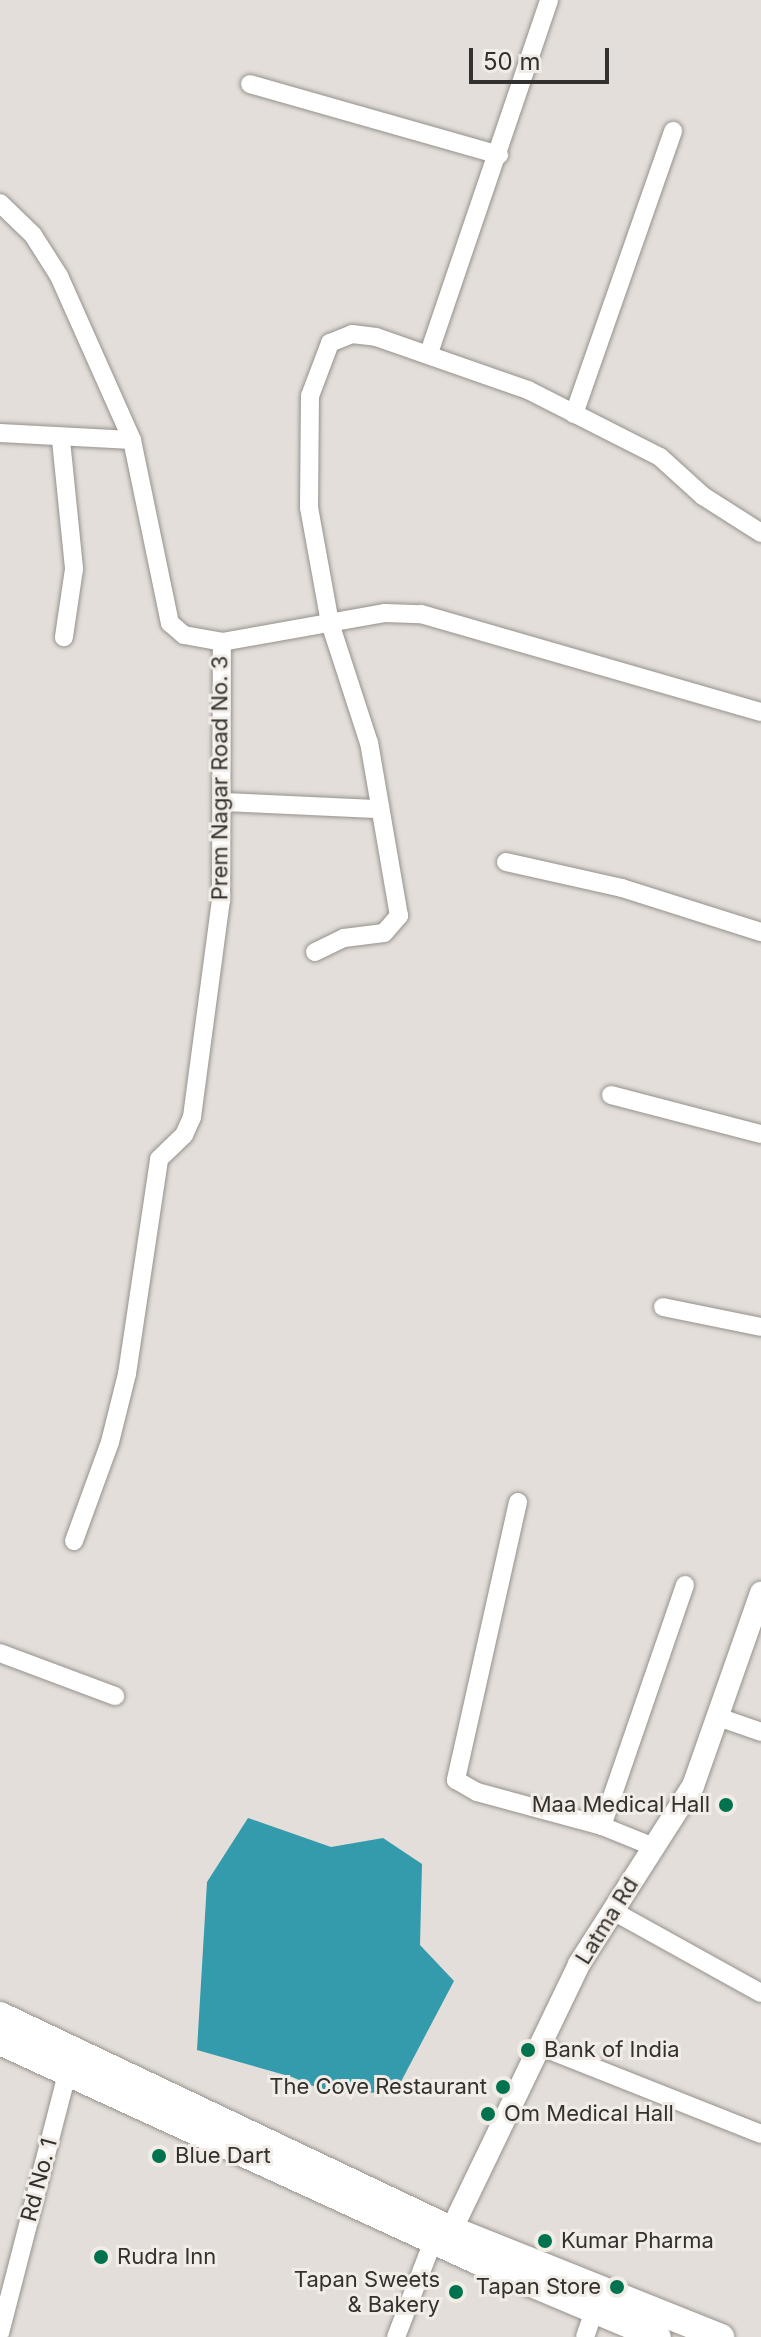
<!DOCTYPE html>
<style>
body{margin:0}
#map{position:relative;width:761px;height:2337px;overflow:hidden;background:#e3ded9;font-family:Inter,sans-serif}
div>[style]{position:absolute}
.water>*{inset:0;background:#349bac}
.roads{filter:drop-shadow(0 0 2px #96918c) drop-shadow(0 0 2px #96918c)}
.minor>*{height:18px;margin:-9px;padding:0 9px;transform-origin:9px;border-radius:9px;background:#fff}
.tertiary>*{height:22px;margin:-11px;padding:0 11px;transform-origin:11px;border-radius:11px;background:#fff}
.secondary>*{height:26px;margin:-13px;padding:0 13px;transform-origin:13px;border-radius:13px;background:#fff}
.dots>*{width:22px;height:22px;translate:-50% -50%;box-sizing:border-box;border:4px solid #f1ece6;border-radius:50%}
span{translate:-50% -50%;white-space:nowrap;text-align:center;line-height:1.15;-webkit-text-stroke:6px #f1ece6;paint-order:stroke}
.street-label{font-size:22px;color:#33312f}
.poi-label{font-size:22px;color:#33312f}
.right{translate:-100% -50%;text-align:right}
.left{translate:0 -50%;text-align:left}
.scale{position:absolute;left:469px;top:48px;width:140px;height:36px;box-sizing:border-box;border:4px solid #33312f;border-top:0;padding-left:10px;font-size:24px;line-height:28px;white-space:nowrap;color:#33312f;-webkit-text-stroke:6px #f1ece6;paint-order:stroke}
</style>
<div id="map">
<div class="water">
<i style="clip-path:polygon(248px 1818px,331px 1847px,383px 1838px,422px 1864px,420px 1945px,454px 1981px,395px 2093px,327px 2092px,292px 2077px,197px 2050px,207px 1882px)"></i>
</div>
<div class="roads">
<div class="minor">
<i style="left:250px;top:84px;width:259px;rotate:15.9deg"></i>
<i style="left:0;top:203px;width:46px;rotate:44.1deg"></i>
<i style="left:33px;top:235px;width:49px;rotate:57.6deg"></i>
<i style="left:59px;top:276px;width:180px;rotate:66deg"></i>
<i style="left:429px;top:353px;width:373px;rotate:-71.2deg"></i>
<i style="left:574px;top:414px;width:300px;rotate:-70.7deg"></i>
<i style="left:0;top:433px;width:132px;rotate:3deg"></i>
<i style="left:132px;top:440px;width:187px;rotate:78.3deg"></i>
<i style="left:170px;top:623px;width:18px;rotate:41deg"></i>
<i style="left:184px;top:635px;width:39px;rotate:10deg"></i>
<i style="left:61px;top:440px;width:130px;rotate:84.2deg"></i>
<i style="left:74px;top:569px;width:69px;rotate:98.4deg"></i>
<i style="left:223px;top:802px;width:154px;rotate:2.6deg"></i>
<i style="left:506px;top:862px;width:119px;rotate:12.6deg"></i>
<i style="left:622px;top:888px;width:146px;rotate:17.6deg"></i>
<i style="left:315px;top:952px;width:32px;rotate:-26deg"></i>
<i style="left:344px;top:938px;width:40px;rotate:-7.1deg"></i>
<i style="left:384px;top:933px;width:23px;rotate:-49deg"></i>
<i style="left:399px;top:916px;width:176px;rotate:-99.8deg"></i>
<i style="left:369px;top:743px;width:126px;rotate:-108deg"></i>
<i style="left:330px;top:623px;width:117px;rotate:-100.3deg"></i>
<i style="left:309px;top:508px;width:112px;rotate:-89.5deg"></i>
<i style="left:310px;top:396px;width:57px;rotate:-69.3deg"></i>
<i style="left:330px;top:343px;width:24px;rotate:-22deg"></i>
<i style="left:352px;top:334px;width:24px;rotate:7deg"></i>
<i style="left:376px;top:337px;width:161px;rotate:19.2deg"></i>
<i style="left:528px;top:390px;width:148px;rotate:26.9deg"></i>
<i style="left:660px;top:457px;width:58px;rotate:42.2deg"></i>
<i style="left:703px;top:496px;width:69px;rotate:32.5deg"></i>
<i style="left:611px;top:1095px;width:155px;rotate:14.6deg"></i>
<i style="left:663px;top:1307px;width:100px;rotate:11.5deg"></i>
<i style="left:518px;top:1502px;width:285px;rotate:102.6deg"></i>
<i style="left:456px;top:1780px;width:24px;rotate:30deg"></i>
<i style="left:477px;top:1792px;width:130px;rotate:15.2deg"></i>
<i style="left:602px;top:1826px;width:56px;rotate:22deg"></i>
<i style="left:74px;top:1541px;width:105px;rotate:-70deg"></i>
<i style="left:110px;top:1442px;width:70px;rotate:-76deg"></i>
<i style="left:127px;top:1374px;width:217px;rotate:-81.5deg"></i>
<i style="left:159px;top:1159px;width:35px;rotate:-44deg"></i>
<i style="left:184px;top:1135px;width:20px;rotate:-66deg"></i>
<i style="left:192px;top:1117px;width:218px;rotate:-82.4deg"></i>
<i style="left:221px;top:901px;width:259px;rotate:-89.8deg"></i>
<i style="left:222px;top:642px;width:166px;rotate:-10.1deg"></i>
<i style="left:385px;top:613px;width:36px;rotate:2deg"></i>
<i style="left:421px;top:614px;width:354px;rotate:16.1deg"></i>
<i style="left:0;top:1653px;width:123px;rotate:20.5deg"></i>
<i style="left:718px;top:1717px;width:46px;rotate:19.2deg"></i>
<i style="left:602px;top:1826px;width:255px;rotate:-71deg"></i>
<i style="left:613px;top:1911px;width:169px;rotate:29deg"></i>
<i style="left:539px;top:2046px;width:239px;rotate:21.6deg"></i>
<i style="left:0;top:2333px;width:268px;rotate:-75.5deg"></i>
<i style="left:396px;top:2337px;width:103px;rotate:-68.9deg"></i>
<i style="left:585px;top:2337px;width:28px;rotate:-71deg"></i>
</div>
<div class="tertiary">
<i style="left:444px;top:2245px;width:312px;rotate:-64.3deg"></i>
<i style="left:579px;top:1964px;width:211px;rotate:-57.4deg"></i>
<i style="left:693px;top:1786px;width:205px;rotate:-70.6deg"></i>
</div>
<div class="secondary">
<i style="left:0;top:2015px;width:499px;rotate:25.4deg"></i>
<i style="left:451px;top:2229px;width:291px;rotate:21.8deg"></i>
<i style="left:0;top:2042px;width:525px;rotate:24.66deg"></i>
<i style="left:477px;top:2261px;width:196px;rotate:22.8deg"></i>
</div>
</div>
<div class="dots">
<i style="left:726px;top:1805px;background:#00734e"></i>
<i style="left:528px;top:2050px;background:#00734e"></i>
<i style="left:503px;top:2087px;background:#00734e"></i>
<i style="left:488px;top:2114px;background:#00734e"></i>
<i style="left:159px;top:2156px;background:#00734e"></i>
<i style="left:545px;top:2241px;background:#00734e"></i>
<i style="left:101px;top:2257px;background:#00734e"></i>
<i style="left:617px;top:2287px;background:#00734e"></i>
<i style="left:456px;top:2292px;background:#00734e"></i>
</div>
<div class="street-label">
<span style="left:220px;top:778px;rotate:-90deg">Prem Nagar Road No. 3</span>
<span style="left:607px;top:1921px;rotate:-58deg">Latma Rd</span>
<span style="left:39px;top:2180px;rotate:-75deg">Rd No. 1</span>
</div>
<div class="poi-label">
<span class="right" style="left:710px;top:1805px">Maa Medical Hall</span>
<span class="left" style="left:544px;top:2050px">Bank of India</span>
<span class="right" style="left:487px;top:2087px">The Cove Restaurant</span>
<span class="left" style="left:504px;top:2114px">Om Medical Hall</span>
<span class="left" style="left:175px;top:2156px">Blue Dart</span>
<span class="left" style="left:561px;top:2241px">Kumar Pharma</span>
<span class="left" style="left:117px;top:2257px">Rudra Inn</span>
<span class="right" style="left:440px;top:2292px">Tapan Sweets<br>&amp; Bakery</span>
<span class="right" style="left:601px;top:2287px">Tapan Store</span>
</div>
<div class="scale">50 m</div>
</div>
